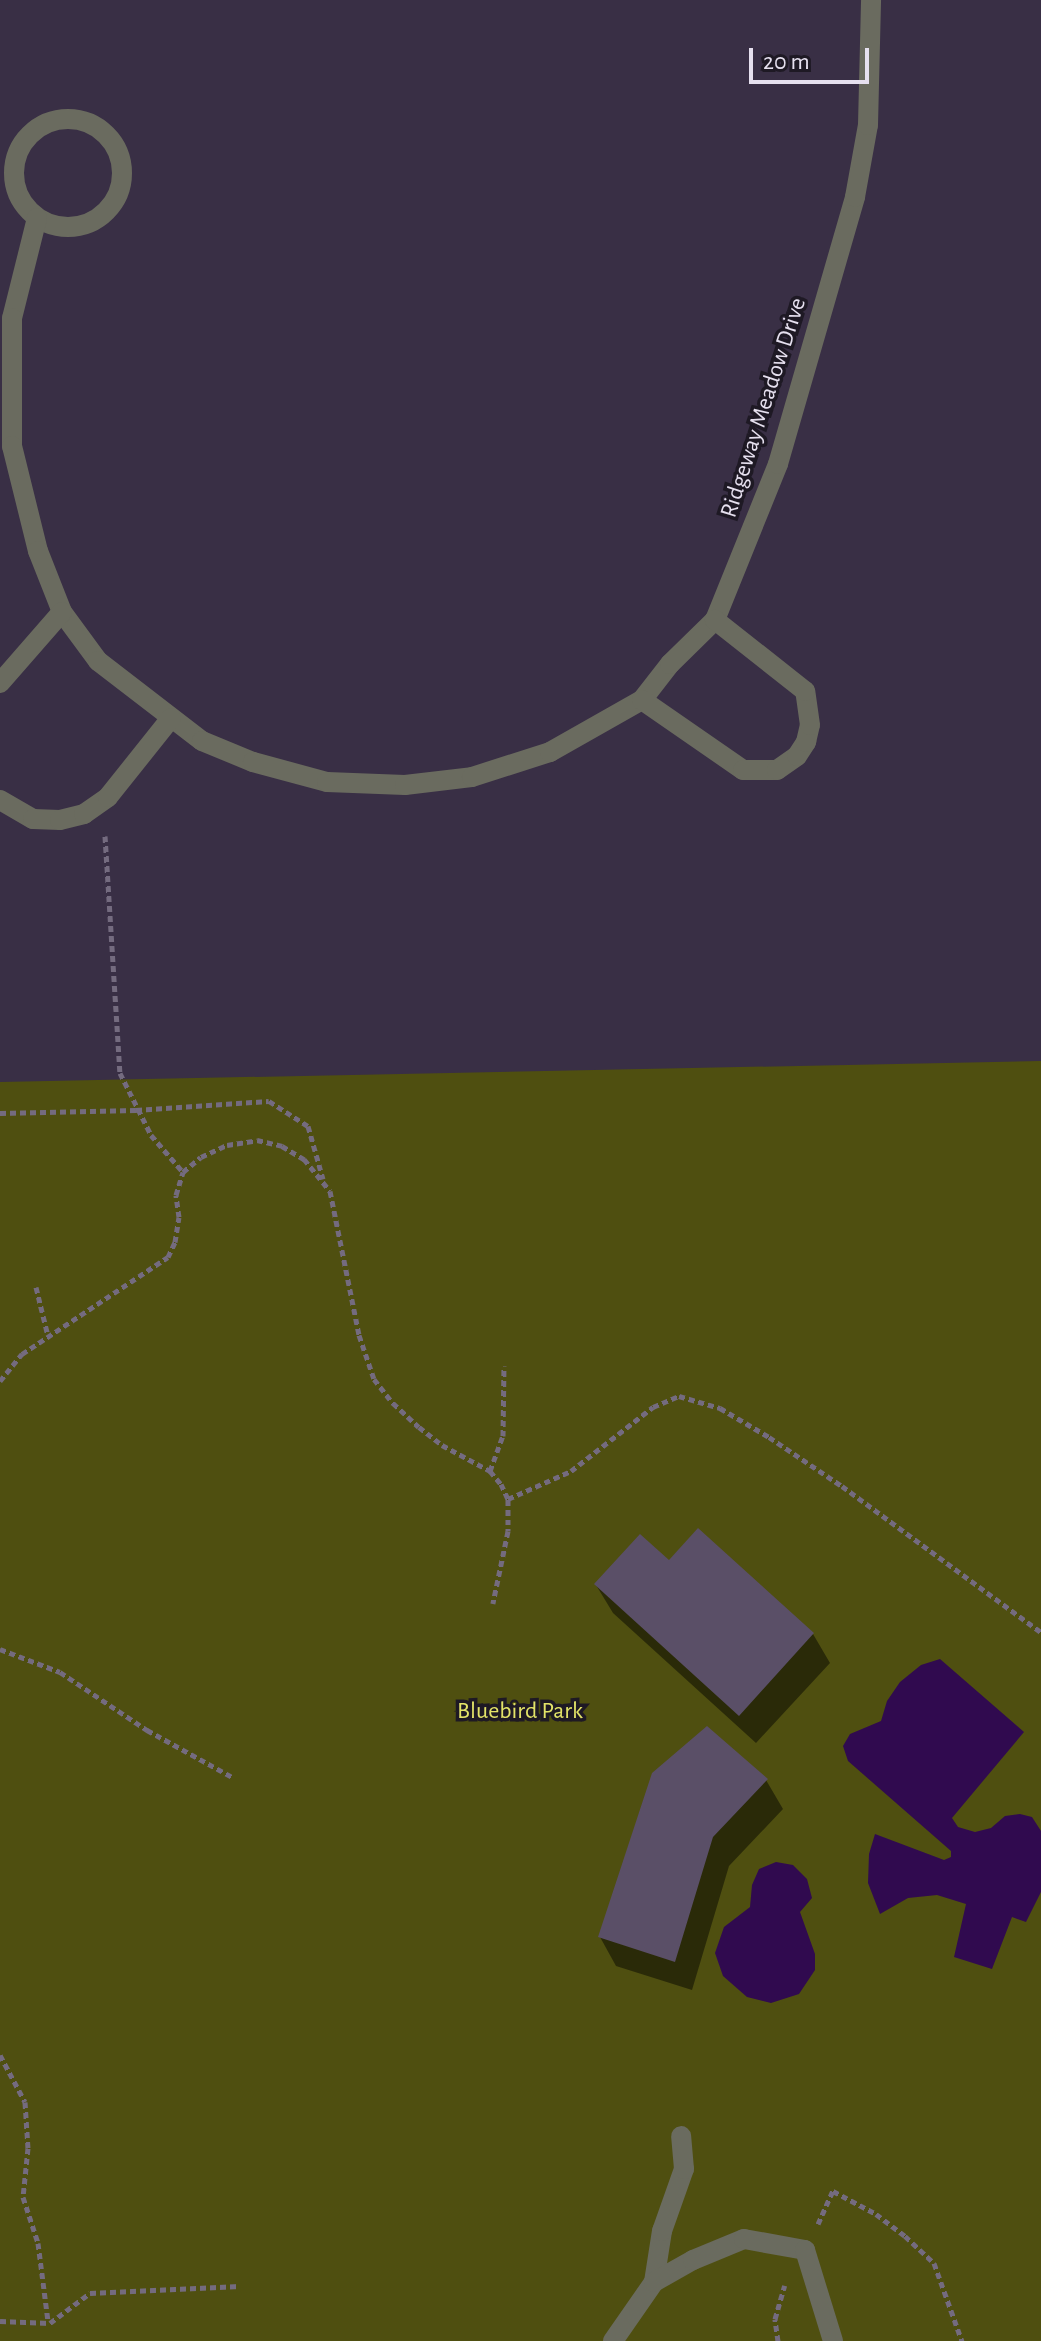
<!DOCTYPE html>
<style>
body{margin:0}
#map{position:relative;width:1041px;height:2341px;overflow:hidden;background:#392f45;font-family:"Alegreya Sans",sans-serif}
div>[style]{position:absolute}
.green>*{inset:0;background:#4f4f10}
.water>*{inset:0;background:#300a4f}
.shadow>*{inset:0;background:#0007}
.building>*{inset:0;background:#5a4f67}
.path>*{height:5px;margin-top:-2.5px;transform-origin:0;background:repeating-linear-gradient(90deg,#746b7f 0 6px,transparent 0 10px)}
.minor>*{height:20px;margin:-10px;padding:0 10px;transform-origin:10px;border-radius:10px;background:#6a6b5f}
.minor>.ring{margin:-10px;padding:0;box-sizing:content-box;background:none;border:20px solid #6a6b5f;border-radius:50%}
span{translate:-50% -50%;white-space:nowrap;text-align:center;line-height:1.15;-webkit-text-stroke:7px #1e1924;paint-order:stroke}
.street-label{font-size:24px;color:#e6e0ef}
.park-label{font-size:24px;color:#e3e368}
.scale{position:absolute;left:749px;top:48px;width:120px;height:36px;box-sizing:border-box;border:4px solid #e6e0ef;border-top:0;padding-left:10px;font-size:24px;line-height:28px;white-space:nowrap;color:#e6e0ef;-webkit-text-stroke:6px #1e1924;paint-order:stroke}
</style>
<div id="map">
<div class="green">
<i style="clip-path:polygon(1041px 1061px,1041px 2341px,0 2341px,0 1082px)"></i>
</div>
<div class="water">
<i style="clip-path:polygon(940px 1659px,1024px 1732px,952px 1818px,958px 1827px,975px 1832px,991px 1828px,1005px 1816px,1020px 1814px,1032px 1817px,1041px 1831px,1041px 1892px,1026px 1922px,1012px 1917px,992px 1969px,954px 1957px,966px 1904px,937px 1895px,908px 1898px,880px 1914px,868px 1883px,869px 1854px,875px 1834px,944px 1860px,951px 1857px,951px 1851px,848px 1761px,843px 1746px,850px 1734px,881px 1721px,887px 1701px,900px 1682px,921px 1665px)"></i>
<i style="clip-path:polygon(776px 1862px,793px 1865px,807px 1879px,812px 1898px,800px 1912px,815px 1954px,815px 1970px,799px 1994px,771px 2003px,747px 1997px,723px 1976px,715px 1953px,724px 1927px,750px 1907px,752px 1885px,759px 1869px)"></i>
</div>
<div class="shadow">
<i style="clip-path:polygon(698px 1531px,813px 1634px,830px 1663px,756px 1743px,613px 1613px,596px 1585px,669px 1563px)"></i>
<i style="clip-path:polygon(766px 1780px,783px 1809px,729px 1866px,692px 1990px,616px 1966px,600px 1937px)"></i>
</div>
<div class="building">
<i style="clip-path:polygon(698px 1528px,814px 1633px,739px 1716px,594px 1584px,640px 1534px,669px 1560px)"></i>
<i style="clip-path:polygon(707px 1726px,768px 1779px,713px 1837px,675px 1962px,598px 1937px,652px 1773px)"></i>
</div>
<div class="path">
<i style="left:105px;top:836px;width:237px;rotate:86.4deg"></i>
<i style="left:120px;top:1073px;width:69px;rotate:63.4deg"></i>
<i style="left:151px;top:1135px;width:49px;rotate:49.1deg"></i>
<i style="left:0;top:1113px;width:136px;rotate:-1.3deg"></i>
<i style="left:136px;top:1110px;width:133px;rotate:-3.9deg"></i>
<i style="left:269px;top:1101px;width:46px;rotate:32.7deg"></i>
<i style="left:308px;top:1126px;width:55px;rotate:74.2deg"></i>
<i style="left:36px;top:1287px;width:50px;rotate:76.2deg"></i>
<i style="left:0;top:1381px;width:35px;rotate:-51deg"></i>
<i style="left:22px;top:1354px;width:175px;rotate:-33.6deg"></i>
<i style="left:168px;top:1257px;width:17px;rotate:-65deg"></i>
<i style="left:175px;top:1242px;width:25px;rotate:-81deg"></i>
<i style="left:179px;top:1217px;width:22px;rotate:-98deg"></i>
<i style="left:176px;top:1195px;width:24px;rotate:-73deg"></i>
<i style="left:183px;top:1172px;width:23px;rotate:-40deg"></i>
<i style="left:201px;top:1157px;width:29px;rotate:-25deg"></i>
<i style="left:227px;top:1145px;width:30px;rotate:-9deg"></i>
<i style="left:257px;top:1140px;width:26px;rotate:13deg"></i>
<i style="left:282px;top:1146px;width:26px;rotate:31deg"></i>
<i style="left:304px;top:1159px;width:41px;rotate:50.9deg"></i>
<i style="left:330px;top:1191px;width:147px;rotate:78.6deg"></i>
<i style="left:359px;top:1335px;width:46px;rotate:71.2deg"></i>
<i style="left:374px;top:1379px;width:31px;rotate:52deg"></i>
<i style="left:393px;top:1403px;width:35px;rotate:43deg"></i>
<i style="left:419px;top:1427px;width:29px;rotate:38deg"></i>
<i style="left:442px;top:1445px;width:55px;rotate:28.4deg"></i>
<i style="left:490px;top:1471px;width:17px;rotate:50deg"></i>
<i style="left:501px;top:1484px;width:17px;rotate:65deg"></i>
<i style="left:508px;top:1499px;width:32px;rotate:90deg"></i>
<i style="left:508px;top:1531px;width:74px;rotate:101.8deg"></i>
<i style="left:490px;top:1471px;width:37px;rotate:-70deg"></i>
<i style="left:503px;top:1436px;width:70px;rotate:-89.2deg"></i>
<i style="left:508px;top:1499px;width:69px;rotate:-24deg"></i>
<i style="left:571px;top:1471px;width:104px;rotate:-38deg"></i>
<i style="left:653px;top:1407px;width:28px;rotate:-23deg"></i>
<i style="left:679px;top:1396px;width:43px;rotate:16.3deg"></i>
<i style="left:720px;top:1408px;width:57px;rotate:30.6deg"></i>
<i style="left:769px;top:1437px;width:88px;rotate:33.9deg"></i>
<i style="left:842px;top:1486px;width:247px;rotate:36.3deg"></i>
<i style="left:0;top:1649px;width:64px;rotate:21deg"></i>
<i style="left:60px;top:1672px;width:105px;rotate:33.7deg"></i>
<i style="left:147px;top:1730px;width:97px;rotate:28.9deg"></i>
<i style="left:0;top:2055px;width:53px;rotate:62deg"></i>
<i style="left:25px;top:2102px;width:46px;rotate:86.3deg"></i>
<i style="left:28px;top:2148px;width:49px;rotate:95.8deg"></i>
<i style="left:23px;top:2197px;width:48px;rotate:71.9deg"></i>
<i style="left:38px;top:2243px;width:79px;rotate:82.7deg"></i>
<i style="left:818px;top:2224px;width:36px;rotate:-66deg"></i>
<i style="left:833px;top:2191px;width:49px;rotate:28.1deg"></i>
<i style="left:876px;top:2214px;width:36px;rotate:37deg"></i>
<i style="left:905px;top:2236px;width:40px;rotate:43deg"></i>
<i style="left:934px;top:2263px;width:83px;rotate:70.3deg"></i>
<i style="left:0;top:2321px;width:50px;rotate:2.3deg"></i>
<i style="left:50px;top:2323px;width:50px;rotate:-36.9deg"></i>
<i style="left:90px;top:2293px;width:150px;rotate:-2.7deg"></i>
<i style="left:778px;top:2341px;width:22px;rotate:-98deg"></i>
<i style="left:775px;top:2319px;width:35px;rotate:-74deg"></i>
</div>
<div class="minor">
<i class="ring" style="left:14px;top:119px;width:88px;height:88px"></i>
<i style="left:37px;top:218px;width:103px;rotate:104deg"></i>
<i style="left:12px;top:318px;width:128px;rotate:90deg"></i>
<i style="left:12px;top:446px;width:108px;rotate:76.1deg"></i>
<i style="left:38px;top:551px;width:66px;rotate:68.5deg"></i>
<i style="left:62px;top:612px;width:61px;rotate:53.7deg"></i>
<i style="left:98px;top:661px;width:131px;rotate:37.6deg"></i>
<i style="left:202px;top:741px;width:55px;rotate:22.4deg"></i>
<i style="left:253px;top:762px;width:77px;rotate:15.1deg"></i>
<i style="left:327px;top:782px;width:78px;rotate:2.2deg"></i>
<i style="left:405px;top:785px;width:67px;rotate:-6.8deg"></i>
<i style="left:472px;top:777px;width:82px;rotate:-17.8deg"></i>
<i style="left:550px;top:752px;width:106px;rotate:-29.5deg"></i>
<i style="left:642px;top:700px;width:46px;rotate:-52.1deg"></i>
<i style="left:670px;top:664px;width:63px;rotate:-44.4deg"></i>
<i style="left:715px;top:620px;width:168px;rotate:-68deg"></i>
<i style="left:778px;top:464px;width:278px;rotate:-73.9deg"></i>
<i style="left:855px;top:197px;width:73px;rotate:-79.8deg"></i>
<i style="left:868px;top:125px;width:125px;rotate:-88.6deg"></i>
<i style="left:0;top:683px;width:94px;rotate:-48.9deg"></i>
<i style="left:642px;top:700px;width:123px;rotate:34.7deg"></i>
<i style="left:743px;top:770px;width:34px"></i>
<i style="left:777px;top:770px;width:24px;rotate:-35deg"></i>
<i style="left:797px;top:756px;width:17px;rotate:-57deg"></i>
<i style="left:806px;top:742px;width:17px;rotate:-77deg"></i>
<i style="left:810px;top:725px;width:34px;rotate:-98deg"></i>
<i style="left:805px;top:691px;width:115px;rotate:-141.7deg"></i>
<i style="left:0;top:800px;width:38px;rotate:30deg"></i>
<i style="left:33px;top:819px;width:27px;rotate:2deg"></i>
<i style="left:60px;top:820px;width:25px;rotate:-14deg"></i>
<i style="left:84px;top:814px;width:29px;rotate:-35deg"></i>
<i style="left:108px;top:797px;width:101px;rotate:-51.4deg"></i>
<i style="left:654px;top:2282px;width:52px;rotate:-81.1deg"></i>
<i style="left:662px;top:2231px;width:66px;rotate:-70.5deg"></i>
<i style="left:684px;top:2169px;width:33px;rotate:-95deg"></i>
<i style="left:613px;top:2341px;width:72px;rotate:-55.2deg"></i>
<i style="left:654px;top:2282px;width:45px;rotate:-29.4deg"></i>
<i style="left:693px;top:2260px;width:55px;rotate:-22.4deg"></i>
<i style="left:744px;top:2239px;width:62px;rotate:10.2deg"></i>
<i style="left:805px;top:2250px;width:95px;rotate:72.9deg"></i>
</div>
<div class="street-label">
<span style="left:764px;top:408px;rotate:-72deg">Ridgeway Meadow Drive</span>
</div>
<div class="park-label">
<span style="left:520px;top:1712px">Bluebird Park</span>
</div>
<div class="scale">20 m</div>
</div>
